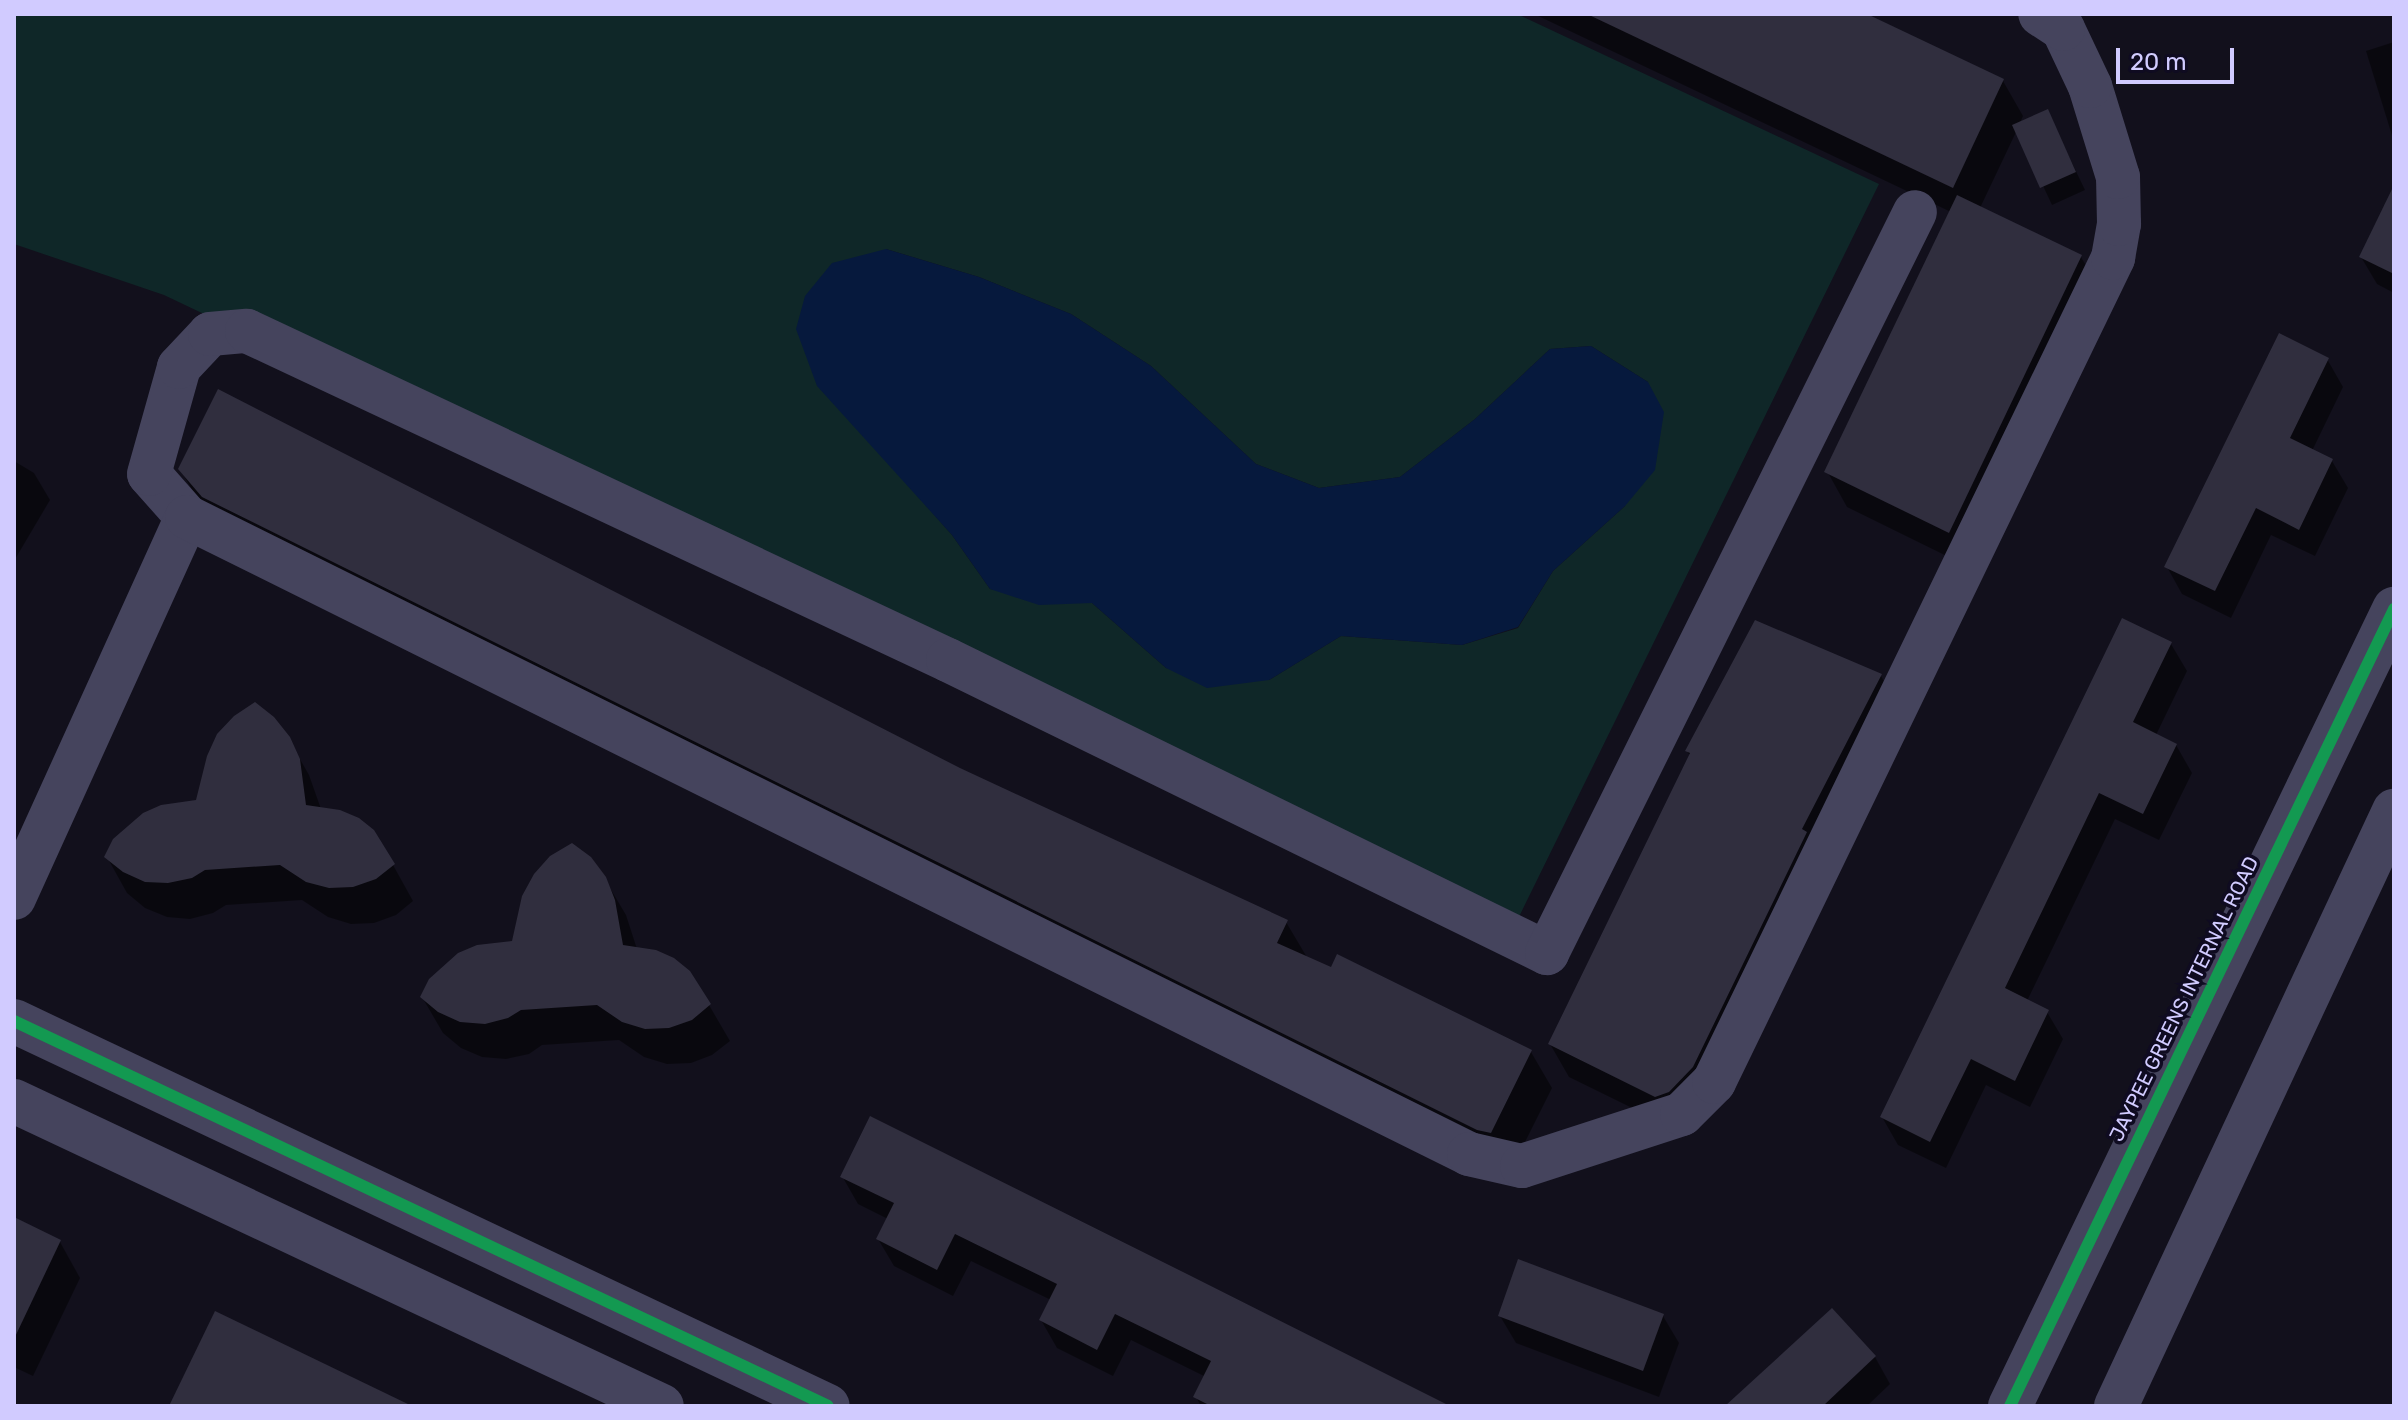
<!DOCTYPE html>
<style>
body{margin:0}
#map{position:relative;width:2408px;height:1420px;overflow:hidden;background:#12101c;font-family:Rubik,sans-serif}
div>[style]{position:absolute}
.green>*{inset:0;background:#0f2728}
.water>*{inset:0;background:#06193d}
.shadow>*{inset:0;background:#0007}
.building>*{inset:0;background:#302e3e}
.minor>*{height:44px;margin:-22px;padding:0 22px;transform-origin:22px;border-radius:22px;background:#45445d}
.cycleway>*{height:12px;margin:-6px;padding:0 6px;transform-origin:6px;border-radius:6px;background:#139951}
span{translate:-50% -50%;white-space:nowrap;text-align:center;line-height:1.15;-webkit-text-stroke:7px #0f0b21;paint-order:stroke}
.street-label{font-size:20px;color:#d1cbff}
.frame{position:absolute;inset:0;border:16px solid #d1cbff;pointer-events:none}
.scale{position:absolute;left:2116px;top:48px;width:118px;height:36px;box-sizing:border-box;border:4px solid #d1cbff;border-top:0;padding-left:10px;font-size:24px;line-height:28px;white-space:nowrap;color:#d1cbff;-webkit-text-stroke:6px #0f0b21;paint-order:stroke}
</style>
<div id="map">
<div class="green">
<i style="clip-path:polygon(evenodd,14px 14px,1517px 14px,1879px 184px,1510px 935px,164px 295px,14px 244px,14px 14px,886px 249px,979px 277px,1071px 314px,1151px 366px,1256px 464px,1319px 488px,1400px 477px,1475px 419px,1550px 349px,1591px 346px,1648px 382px,1625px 506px,1553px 571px,1518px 628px,1462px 645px,1341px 636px,1269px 680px,1166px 668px,1092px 603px,990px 589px,952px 535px,892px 467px,886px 249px)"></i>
</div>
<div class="water">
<i style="clip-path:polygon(886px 249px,979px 277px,1071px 314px,1151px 366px,1256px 464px,1319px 488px,1400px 477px,1475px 419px,1550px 349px,1591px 346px,1648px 382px,1664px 412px,1655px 470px,1625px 506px,1553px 571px,1518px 627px,1462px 645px,1341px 636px,1269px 680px,1207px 688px,1166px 668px,1092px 603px,1039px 605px,990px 589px,952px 535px,817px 386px,796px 329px,805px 296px,832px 263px)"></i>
</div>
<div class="shadow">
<i style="clip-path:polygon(1534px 14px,1862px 14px,2003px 81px,2023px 116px,2020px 123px,2047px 111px,2085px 190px,2052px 205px,2017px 130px,1980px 208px,2081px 257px,2102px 293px,1969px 567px,1847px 507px,1827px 471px,1951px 212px)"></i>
<i style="clip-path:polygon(2394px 42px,2394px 142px,2366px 51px)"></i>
<i style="clip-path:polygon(2394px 190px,2394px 293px,2377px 284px,2361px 257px)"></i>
<i style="clip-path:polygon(2327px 359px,2343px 387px,2312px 451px,2332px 461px,2348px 488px,2315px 556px,2271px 535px,2231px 618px,2182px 594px,2167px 567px)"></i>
<i style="clip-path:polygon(14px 461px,34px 473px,50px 500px,14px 561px)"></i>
<i style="clip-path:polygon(180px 469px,959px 769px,1286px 922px,1308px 959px,1531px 1052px,1552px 1088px,1512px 1168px,201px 505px)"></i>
<i style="clip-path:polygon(2171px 644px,2187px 671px,2156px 735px,2176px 745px,2192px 773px,2159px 840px,2115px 819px,2027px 1001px,2047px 1012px,2063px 1039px,2030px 1107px,1986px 1085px,1946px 1168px,1898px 1145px,1882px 1117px)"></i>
<i style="clip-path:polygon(1881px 676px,1900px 709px,1675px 1129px,1569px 1077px,1550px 1044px,1690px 756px,1687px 751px)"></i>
<i style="clip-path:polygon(288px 738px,309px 775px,321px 809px,393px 865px,413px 901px,396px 915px,374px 923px,351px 924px,328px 917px,302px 900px,226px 905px,213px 913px,190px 919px,167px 917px,145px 908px,127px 893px,107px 857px,198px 802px)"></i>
<i style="clip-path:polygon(604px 878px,626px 915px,637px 949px,709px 1005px,730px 1041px,712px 1055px,691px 1063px,667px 1064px,644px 1057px,619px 1040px,542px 1045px,529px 1054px,506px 1059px,482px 1057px,461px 1048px,443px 1033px,422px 997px,514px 942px)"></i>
<i style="clip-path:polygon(842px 1176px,1446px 1406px,1201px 1406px,1196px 1397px,1206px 1377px,1131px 1340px,1113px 1376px,1057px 1348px,1041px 1320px,1051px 1300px,971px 1261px,953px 1296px,894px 1266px,878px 1239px,888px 1219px,858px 1204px)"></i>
<i style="clip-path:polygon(14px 1220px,60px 1242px,80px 1278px,33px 1376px,14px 1367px)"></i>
<i style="clip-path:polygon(1500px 1316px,1663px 1316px,1679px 1343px,1659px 1397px,1516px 1343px)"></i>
<i style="clip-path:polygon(1875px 1357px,1890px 1384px,1867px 1406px,1732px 1406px)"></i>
</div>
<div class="building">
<i style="clip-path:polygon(1587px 14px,1867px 14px,2004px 79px,1953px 188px)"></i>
<i style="clip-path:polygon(2048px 109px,2076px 172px,2040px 188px,2012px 125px)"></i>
<i style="clip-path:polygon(2394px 185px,2394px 274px,2359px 257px)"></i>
<i style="clip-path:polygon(1957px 195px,2082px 255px,1949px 533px,1824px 472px)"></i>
<i style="clip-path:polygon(2279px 333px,2329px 358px,2290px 438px,2333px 459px,2299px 530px,2256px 508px,2215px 591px,2164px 567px)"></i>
<i style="clip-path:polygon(218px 389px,960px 768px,1288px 920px,1277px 943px,1331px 967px,1337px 954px,1532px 1050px,1491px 1133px,1477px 1130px,202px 497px,178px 469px)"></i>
<i style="clip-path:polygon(2122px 618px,2172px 642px,2133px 722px,2177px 744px,2143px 814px,2099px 793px,2005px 988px,2049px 1010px,2015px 1081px,1971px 1059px,1930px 1142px,1880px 1117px)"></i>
<i style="clip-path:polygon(1755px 620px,1882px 674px,1802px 829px,1807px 832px,1693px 1067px,1669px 1092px,1655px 1097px,1548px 1044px,1690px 753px,1685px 751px)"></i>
<i style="clip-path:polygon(255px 702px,274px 717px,290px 737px,300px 759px,306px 805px,340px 810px,359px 818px,374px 830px,395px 864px,376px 879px,353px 887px,329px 888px,306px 882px,280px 865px,205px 870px,192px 878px,168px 883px,145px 882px,123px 872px,104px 857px,113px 839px,143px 813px,161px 805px,196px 800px,207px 756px,217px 734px,234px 716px)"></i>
<i style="clip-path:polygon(572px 843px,591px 857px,606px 877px,615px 900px,623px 945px,656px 950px,674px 958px,690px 971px,711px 1004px,692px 1020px,669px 1028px,645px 1029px,622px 1022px,597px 1005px,521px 1010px,508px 1018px,485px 1024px,460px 1022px,438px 1012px,420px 997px,429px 979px,458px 953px,477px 945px,512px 941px,522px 896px,534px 874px,550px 856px)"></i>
<i style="clip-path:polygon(870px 1116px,1189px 1275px,1450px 1406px,1211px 1406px,1193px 1397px,1211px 1361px,1115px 1314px,1097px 1350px,1039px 1320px,1057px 1284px,955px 1234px,937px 1270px,876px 1239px,894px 1203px,840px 1177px)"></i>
<i style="clip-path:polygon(14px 1217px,61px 1240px,14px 1339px)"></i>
<i style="clip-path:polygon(1518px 1259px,1664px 1314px,1643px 1371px,1498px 1316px)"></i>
<i style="clip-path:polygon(1832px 1308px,1876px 1356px,1823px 1406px,1725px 1406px)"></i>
<i style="clip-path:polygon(215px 1311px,412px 1406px,169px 1406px)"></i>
</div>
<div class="minor">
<i style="left:187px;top:517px;width:57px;rotate:-131.5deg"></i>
<i style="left:149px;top:474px;width:111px;rotate:-74.3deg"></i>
<i style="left:179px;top:367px;width:45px;rotate:-46.8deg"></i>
<i style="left:210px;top:334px;width:37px;rotate:-5deg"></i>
<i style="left:247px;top:331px;width:774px;rotate:25.14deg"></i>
<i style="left:948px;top:660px;width:667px;rotate:26.07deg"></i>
<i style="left:1547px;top:953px;width:827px;rotate:-63.59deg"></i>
<i style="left:14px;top:898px;width:418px;rotate:-65.6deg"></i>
<i style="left:187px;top:517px;width:1432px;rotate:26.42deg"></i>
<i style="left:1469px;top:1154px;width:54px;rotate:12.8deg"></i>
<i style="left:1522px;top:1166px;width:168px;rotate:-18deg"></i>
<i style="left:1682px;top:1114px;width:45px;rotate:-45deg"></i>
<i style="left:1714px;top:1082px;width:916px;rotate:-64.16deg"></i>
<i style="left:2113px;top:258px;width:35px;rotate:-80deg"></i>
<i style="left:2119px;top:224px;width:47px;rotate:-91.2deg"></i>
<i style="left:2118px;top:177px;width:95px;rotate:-107.1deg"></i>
<i style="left:2090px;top:86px;width:63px;rotate:-115.3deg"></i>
<i style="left:2063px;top:29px;width:27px;rotate:-147deg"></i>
<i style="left:14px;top:1021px;width:900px;rotate:25.31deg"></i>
<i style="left:14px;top:1101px;width:716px;rotate:25.21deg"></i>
<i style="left:2010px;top:1406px;width:885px;rotate:-64.27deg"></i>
<i style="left:2116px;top:1406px;width:657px;rotate:-64.96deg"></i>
</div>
<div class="cycleway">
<i style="left:14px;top:1021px;width:900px;rotate:25.31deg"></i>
<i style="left:2010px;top:1406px;width:885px;rotate:-64.27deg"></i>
</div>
<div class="street-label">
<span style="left:2184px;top:999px;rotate:-64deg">JAYPEE GREENS INTERNAL ROAD</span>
</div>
<div class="frame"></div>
<div class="scale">20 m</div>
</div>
